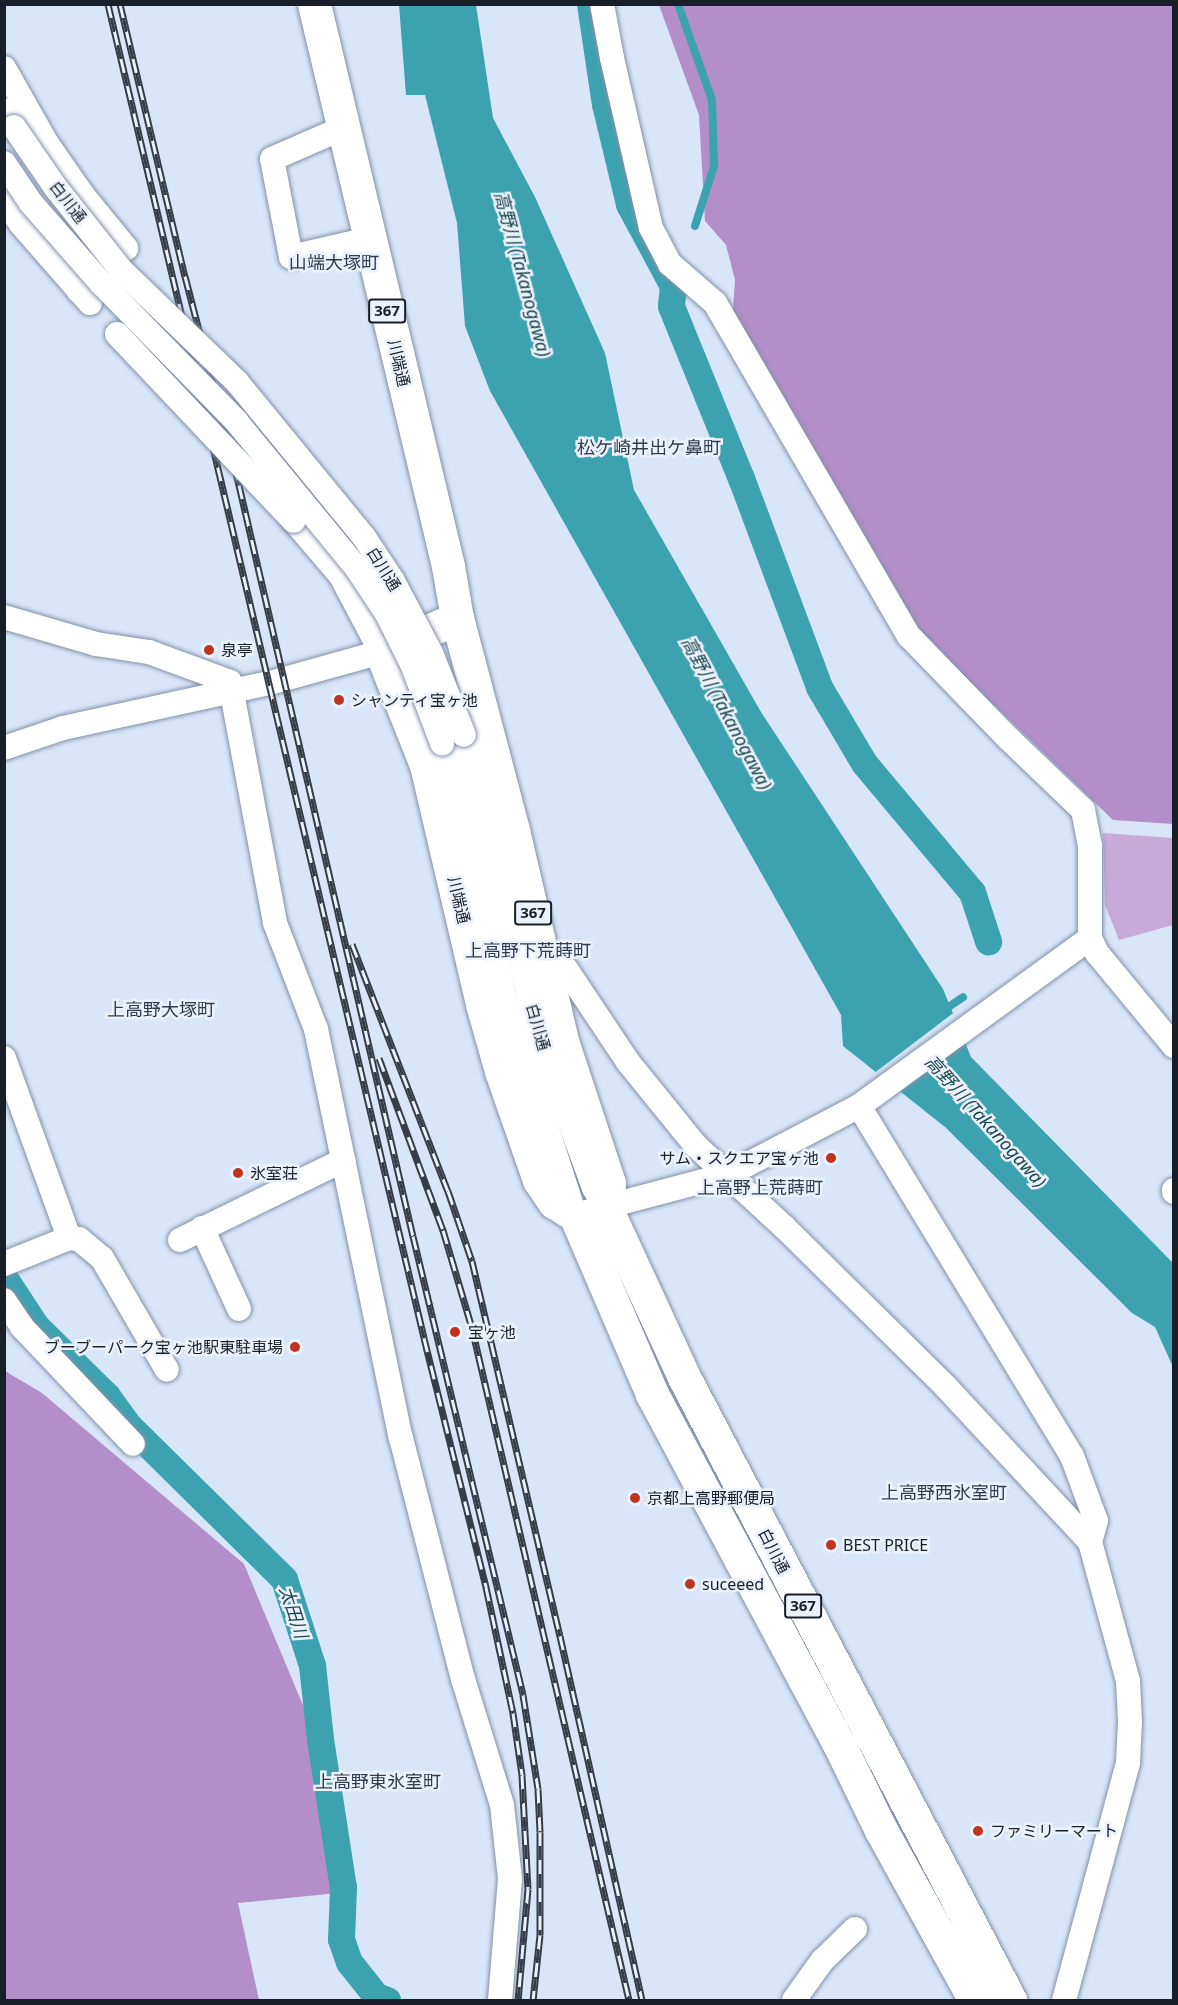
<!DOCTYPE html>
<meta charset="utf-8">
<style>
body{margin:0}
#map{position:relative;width:1178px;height:2005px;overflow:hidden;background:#d9e6fa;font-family:"Noto Sans","Noto Sans JP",sans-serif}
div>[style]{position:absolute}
.green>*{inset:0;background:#c8aad9}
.forest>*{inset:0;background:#b38ec9}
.water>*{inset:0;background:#3ca2b0}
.pier>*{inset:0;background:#d9e6fa}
.stream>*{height:8px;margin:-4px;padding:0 4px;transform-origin:4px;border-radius:4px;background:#3ca2b0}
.canal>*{height:27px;margin:-13.5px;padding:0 13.5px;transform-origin:13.5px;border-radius:13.5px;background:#3ca2b0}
.roads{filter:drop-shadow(0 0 2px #8290a8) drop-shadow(0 0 2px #8290a8)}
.minor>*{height:24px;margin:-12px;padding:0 12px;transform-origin:12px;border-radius:12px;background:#fff}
.highway>*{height:33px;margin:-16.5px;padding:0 16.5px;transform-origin:16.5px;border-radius:16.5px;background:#fff}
.rail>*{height:7px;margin-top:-3.5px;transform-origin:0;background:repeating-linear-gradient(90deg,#ecf2fd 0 14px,#363d48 0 28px);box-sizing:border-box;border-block:2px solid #363d48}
.bridges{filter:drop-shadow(0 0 2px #8290a8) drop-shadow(0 0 2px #8290a8)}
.minor-bridge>*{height:24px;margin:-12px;padding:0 12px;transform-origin:12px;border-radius:12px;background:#fff}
.dots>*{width:16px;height:16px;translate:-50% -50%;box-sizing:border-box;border:3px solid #ecf2fd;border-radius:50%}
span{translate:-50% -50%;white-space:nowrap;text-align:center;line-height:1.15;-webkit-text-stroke:5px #ecf2fd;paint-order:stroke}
.shield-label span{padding:2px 4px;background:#ecf2fd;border:2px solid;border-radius:4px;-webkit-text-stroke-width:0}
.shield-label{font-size:15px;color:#191f28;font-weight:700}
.street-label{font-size:16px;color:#191f28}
.poi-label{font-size:16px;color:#191f28}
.left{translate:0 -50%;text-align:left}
.right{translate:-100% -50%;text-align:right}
.neighbourhood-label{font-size:18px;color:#2f3c50}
.water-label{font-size:18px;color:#1a474d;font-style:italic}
.frame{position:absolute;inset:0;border:6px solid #191f28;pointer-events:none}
</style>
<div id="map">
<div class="green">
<i style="clip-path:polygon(1103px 833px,1173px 838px,1173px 925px,1119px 940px,1105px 905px)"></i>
</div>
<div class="forest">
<i style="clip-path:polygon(659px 5px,1173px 5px,1173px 824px,1113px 820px,911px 625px,748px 343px,733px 309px,735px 280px,726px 245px,705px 221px,699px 115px)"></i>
<i style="clip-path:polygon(5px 1371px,42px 1393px,244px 1564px,310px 1722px,347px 1892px,238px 1903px,259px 2000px,5px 2000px)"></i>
</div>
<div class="water">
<i style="clip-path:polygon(399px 5px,476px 5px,493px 118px,535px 197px,605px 353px,634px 490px,761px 712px,943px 989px,971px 1057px,1173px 1263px,1173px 1367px,1155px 1327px,1132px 1313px,945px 1127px,843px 1046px,841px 1015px,490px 391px,465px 326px,457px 223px,425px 95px,406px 95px)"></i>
</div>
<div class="pier">
<i style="clip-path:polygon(956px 1011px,968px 1041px,898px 1093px,873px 1074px)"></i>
</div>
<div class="stream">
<i style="left:678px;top:4px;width:102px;rotate:70.5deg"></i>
<i style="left:712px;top:100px;width:66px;rotate:88.3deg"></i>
<i style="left:714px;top:166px;width:63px;rotate:107.6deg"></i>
<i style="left:944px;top:1010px;width:23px;rotate:-34deg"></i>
</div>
<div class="canal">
<i style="left:590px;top:4px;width:101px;rotate:81.5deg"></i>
<i style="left:605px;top:104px;width:103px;rotate:76.5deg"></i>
<i style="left:629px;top:204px;width:93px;rotate:61.8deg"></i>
<i style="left:673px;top:286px;width:20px;rotate:96deg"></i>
<i style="left:671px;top:306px;width:186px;rotate:67.9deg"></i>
<i style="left:741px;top:478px;width:223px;rotate:69.5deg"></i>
<i style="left:819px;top:687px;width:88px;rotate:59.4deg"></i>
<i style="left:864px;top:763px;width:168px;rotate:50.1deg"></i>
<i style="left:972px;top:892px;width:52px;rotate:71.9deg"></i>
<i style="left:4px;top:1277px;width:59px;rotate:56.9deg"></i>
<i style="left:36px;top:1326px;width:100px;rotate:44.6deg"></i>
<i style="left:107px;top:1396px;width:36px;rotate:54deg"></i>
<i style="left:128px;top:1425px;width:219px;rotate:44.6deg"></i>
<i style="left:284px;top:1579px;width:90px;rotate:72deg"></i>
<i style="left:312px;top:1665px;width:74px;rotate:83.8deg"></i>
<i style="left:320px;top:1739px;width:150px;rotate:81.2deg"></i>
<i style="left:343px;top:1887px;width:52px;rotate:92.2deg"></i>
<i style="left:341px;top:1939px;width:24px;rotate:71deg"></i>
<i style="left:349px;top:1962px;width:43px;rotate:51.5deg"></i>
<i style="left:376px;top:1996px;width:12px;rotate:20deg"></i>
</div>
<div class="roads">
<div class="minor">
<i style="left:602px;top:4px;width:55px;rotate:79.5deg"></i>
<i style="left:612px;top:58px;width:174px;rotate:77.1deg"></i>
<i style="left:651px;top:228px;width:41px;rotate:62.2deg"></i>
<i style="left:670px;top:264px;width:60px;rotate:40.9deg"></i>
<i style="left:715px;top:303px;width:385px;rotate:59.8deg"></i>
<i style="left:909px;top:636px;width:142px;rotate:45.9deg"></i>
<i style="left:1008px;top:738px;width:104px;rotate:43.8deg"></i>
<i style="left:1083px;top:810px;width:36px;rotate:79deg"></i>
<i style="left:1090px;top:845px;width:93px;rotate:90deg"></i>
<i style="left:1090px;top:938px;width:17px;rotate:65deg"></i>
<i style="left:1097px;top:953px;width:121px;rotate:50.4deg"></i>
<i style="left:4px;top:68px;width:85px;rotate:60.4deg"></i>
<i style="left:46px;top:142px;width:63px;rotate:55.3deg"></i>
<i style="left:82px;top:194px;width:70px;rotate:50.8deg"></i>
<i style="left:126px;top:248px;width:64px;rotate:137.5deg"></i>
<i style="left:4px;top:110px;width:20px;rotate:60deg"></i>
<i style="left:343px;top:128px;width:77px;rotate:156.4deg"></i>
<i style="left:272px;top:159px;width:100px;rotate:79deg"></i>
<i style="left:291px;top:257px;width:80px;rotate:-13deg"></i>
<i style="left:4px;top:199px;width:30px;rotate:56deg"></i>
<i style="left:21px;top:224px;width:105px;rotate:48.9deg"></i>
<i style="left:4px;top:617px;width:96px;rotate:16.4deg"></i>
<i style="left:96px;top:644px;width:54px;rotate:8.6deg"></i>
<i style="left:149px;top:652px;width:86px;rotate:20.3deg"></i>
<i style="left:230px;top:682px;width:245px;rotate:79.4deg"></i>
<i style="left:275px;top:923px;width:114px;rotate:68.9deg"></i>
<i style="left:316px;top:1029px;width:418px;rotate:78.3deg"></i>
<i style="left:401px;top:1438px;width:249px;rotate:75.6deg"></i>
<i style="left:463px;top:1679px;width:132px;rotate:72.8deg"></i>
<i style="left:502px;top:1805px;width:74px;rotate:83.8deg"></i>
<i style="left:510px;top:1879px;width:121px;rotate:94.7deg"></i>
<i style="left:464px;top:735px;width:246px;rotate:76.1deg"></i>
<i style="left:523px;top:974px;width:106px;rotate:73.6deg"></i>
<i style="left:553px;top:1076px;width:119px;rotate:69.9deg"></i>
<i style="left:594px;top:1188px;width:21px;rotate:59deg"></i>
<i style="left:442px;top:743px;width:52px;rotate:73.3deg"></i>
<i style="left:457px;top:793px;width:200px;rotate:77deg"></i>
<i style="left:502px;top:988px;width:238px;rotate:72.2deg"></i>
<i style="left:575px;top:1215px;width:159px;rotate:-14.9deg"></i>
<i style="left:729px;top:1174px;width:147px;rotate:-27.6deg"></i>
<i style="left:859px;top:1106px;width:410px;rotate:58.7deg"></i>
<i style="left:1072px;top:1456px;width:69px;rotate:69.7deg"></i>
<i style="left:1096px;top:1521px;width:22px;rotate:106deg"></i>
<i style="left:4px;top:748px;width:62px;rotate:-18.7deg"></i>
<i style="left:63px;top:728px;width:212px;rotate:-12.3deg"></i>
<i style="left:270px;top:683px;width:115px;rotate:-15.6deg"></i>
<i style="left:381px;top:652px;width:86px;rotate:-117.8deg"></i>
<i style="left:341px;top:576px;width:72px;rotate:-130.5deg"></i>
<i style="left:543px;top:954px;width:27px;rotate:33deg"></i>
<i style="left:566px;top:969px;width:112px;rotate:56.3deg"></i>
<i style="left:628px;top:1062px;width:108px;rotate:51deg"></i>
<i style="left:696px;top:1146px;width:120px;rotate:42.6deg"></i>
<i style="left:784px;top:1227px;width:229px;rotate:44.6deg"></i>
<i style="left:947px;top:1388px;width:210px;rotate:47.1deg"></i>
<i style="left:1090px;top:1542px;width:144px;rotate:74.7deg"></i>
<i style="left:1128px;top:1681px;width:41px;rotate:87.2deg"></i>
<i style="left:1130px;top:1722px;width:41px;rotate:92.8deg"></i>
<i style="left:1128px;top:1763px;width:245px;rotate:105.1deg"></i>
<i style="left:4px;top:1058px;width:191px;rotate:70.1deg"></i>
<i style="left:69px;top:1238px;width:70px;rotate:158.2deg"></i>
<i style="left:859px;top:1106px;width:286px;rotate:-36deg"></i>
<i style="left:1174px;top:1190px;width:2px;rotate:90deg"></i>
<i style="left:202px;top:1228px;width:89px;rotate:65.4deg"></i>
<i style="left:69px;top:1238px;width:10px;rotate:6deg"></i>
<i style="left:79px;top:1239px;width:30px;rotate:40deg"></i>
<i style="left:102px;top:1258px;width:129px;rotate:59.9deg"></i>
<i style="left:180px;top:1240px;width:182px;rotate:-26.1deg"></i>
<i style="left:4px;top:1300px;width:32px;rotate:56deg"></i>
<i style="left:22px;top:1327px;width:161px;rotate:46.5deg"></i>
<i style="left:794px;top:2000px;width:48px;rotate:-54.3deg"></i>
<i style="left:822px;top:1961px;width:46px;rotate:-44.1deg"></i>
</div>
<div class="highway">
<i style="left:314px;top:4px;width:578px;rotate:76.59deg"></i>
<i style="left:448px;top:566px;width:53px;rotate:80.2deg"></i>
<i style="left:457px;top:618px;width:219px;rotate:75.2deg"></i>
<i style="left:513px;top:830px;width:217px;rotate:76.9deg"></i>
<i style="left:562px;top:1041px;width:150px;rotate:71.7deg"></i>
<i style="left:609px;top:1183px;width:23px;rotate:100deg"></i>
<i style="left:605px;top:1206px;width:191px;rotate:65.2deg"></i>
<i style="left:685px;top:1379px;width:701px;rotate:62.37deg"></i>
<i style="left:457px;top:618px;width:83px;rotate:155.9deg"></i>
<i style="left:381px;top:652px;width:122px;rotate:68.3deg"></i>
<i style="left:426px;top:765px;width:245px;rotate:76.8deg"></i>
<i style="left:482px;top:1004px;width:70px;rotate:74.2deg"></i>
<i style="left:501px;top:1071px;width:115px;rotate:70.8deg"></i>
<i style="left:539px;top:1180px;width:27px;rotate:56deg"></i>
<i style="left:554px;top:1202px;width:25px;rotate:32deg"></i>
<i style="left:575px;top:1215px;width:195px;rotate:66.7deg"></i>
<i style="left:652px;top:1394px;width:399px;rotate:61.9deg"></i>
<i style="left:840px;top:1746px;width:93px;rotate:64deg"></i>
<i style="left:881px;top:1830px;width:194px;rotate:61.1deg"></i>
</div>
</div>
<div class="rail">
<i style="left:108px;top:4px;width:1371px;rotate:76.67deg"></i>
<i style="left:424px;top:1338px;width:257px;rotate:76deg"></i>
<i style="left:486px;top:1587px;width:129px;rotate:77.9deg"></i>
<i style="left:513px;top:1713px;width:63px;rotate:81.7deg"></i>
<i style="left:522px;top:1775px;width:114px;rotate:87deg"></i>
<i style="left:528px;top:1889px;width:111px;rotate:95.1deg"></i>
<i style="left:120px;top:4px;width:280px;rotate:76.6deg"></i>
<i style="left:185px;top:276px;width:216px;rotate:75.5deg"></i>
<i style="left:239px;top:485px;width:771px;rotate:76.96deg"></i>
<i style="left:413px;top:1236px;width:472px;rotate:76.5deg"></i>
<i style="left:523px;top:1695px;width:95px;rotate:80.9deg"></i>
<i style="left:538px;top:1789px;width:43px;rotate:87.3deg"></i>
<i style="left:540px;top:1832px;width:103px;rotate:90deg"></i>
<i style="left:540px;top:1935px;width:65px;rotate:96.1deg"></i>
<i style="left:352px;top:944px;width:265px;rotate:68.8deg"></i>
<i style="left:448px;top:1191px;width:74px;rotate:71.1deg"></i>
<i style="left:472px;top:1261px;width:385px;rotate:76.8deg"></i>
<i style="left:560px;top:1636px;width:373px;rotate:77.3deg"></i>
<i style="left:379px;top:1058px;width:184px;rotate:69.6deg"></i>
<i style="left:443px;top:1230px;width:102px;rotate:73.5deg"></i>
<i style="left:472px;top:1328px;width:690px;rotate:76.85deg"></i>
</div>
<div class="bridges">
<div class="minor-bridge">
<i style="left:14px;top:127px;width:74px;rotate:55.5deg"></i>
<i style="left:56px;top:188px;width:105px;rotate:51.6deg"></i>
<i style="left:121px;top:270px;width:161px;rotate:44deg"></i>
<i style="left:237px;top:382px;width:200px;rotate:50.7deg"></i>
<i style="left:364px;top:537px;width:53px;rotate:56.6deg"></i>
<i style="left:393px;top:581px;width:81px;rotate:62.2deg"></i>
<i style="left:431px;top:653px;width:88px;rotate:68.1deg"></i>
<i style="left:4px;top:163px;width:48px;rotate:56deg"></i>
<i style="left:31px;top:203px;width:108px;rotate:48.8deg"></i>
<i style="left:102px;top:284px;width:192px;rotate:45.6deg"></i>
<i style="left:236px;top:421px;width:189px;rotate:50.6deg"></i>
<i style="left:356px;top:567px;width:56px;rotate:56.6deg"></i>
<i style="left:387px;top:614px;width:56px;rotate:63.4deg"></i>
<i style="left:412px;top:664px;width:85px;rotate:69.2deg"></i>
<i style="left:117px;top:334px;width:257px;rotate:46.6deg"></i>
</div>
</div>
<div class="dots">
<i style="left:209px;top:650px;background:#bf331f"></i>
<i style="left:339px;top:700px;background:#bf331f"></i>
<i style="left:831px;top:1158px;background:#bf331f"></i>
<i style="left:238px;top:1173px;background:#bf331f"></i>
<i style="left:455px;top:1332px;background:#bf331f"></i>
<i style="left:295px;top:1347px;background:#bf331f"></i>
<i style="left:635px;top:1498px;background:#bf331f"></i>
<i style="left:831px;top:1545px;background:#bf331f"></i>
<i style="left:690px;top:1584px;background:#bf331f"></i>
<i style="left:978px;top:1831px;background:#bf331f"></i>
</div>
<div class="shield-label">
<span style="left:387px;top:311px">367</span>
<span style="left:533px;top:913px">367</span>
<span style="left:803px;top:1606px">367</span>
</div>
<div class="street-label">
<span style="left:68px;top:202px;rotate:52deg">白川通</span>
<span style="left:399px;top:363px;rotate:77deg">川端通</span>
<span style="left:384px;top:569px;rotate:58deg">白川通</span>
<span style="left:459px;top:900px;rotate:77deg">川端通</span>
<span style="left:538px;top:1027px;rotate:74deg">白川通</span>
<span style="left:774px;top:1551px;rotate:63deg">白川通</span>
</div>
<div class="poi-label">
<span class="left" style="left:221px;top:650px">泉亭</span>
<span class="left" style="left:351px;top:700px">シャンティ宝ヶ池</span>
<span class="right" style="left:819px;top:1158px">サム・スクエア宝ヶ池</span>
<span class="left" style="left:250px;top:1173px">氷室荘</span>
<span class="left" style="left:468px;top:1332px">宝ヶ池</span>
<span class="right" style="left:283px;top:1347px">ブーブーパーク宝ヶ池駅東駐車場</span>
<span class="left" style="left:647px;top:1498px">京都上高野郵便局</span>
<span class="left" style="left:843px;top:1545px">BEST PRICE</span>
<span class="left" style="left:702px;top:1584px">suceeed</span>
<span class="left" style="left:990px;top:1831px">ファミリーマート</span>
</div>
<div class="neighbourhood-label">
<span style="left:334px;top:262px">山端大塚町</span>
<span style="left:649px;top:447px">松ケ崎井出ケ鼻町</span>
<span style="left:528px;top:950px">上高野下荒蒔町</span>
<span style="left:161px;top:1009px">上高野大塚町</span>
<span style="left:760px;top:1187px">上高野上荒蒔町</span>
<span style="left:944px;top:1492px">上高野西氷室町</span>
<span style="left:378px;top:1781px">上高野東氷室町</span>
</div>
<div class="water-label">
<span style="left:523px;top:274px;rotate:75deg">高野川 (Takanogawa)</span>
<span style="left:727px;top:713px;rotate:62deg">高野川 (Takanogawa)</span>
<span style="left:986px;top:1121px;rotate:48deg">高野川 (Takanogawa)</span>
<span style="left:294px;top:1612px;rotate:72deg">太田川</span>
</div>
<div class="frame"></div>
</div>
